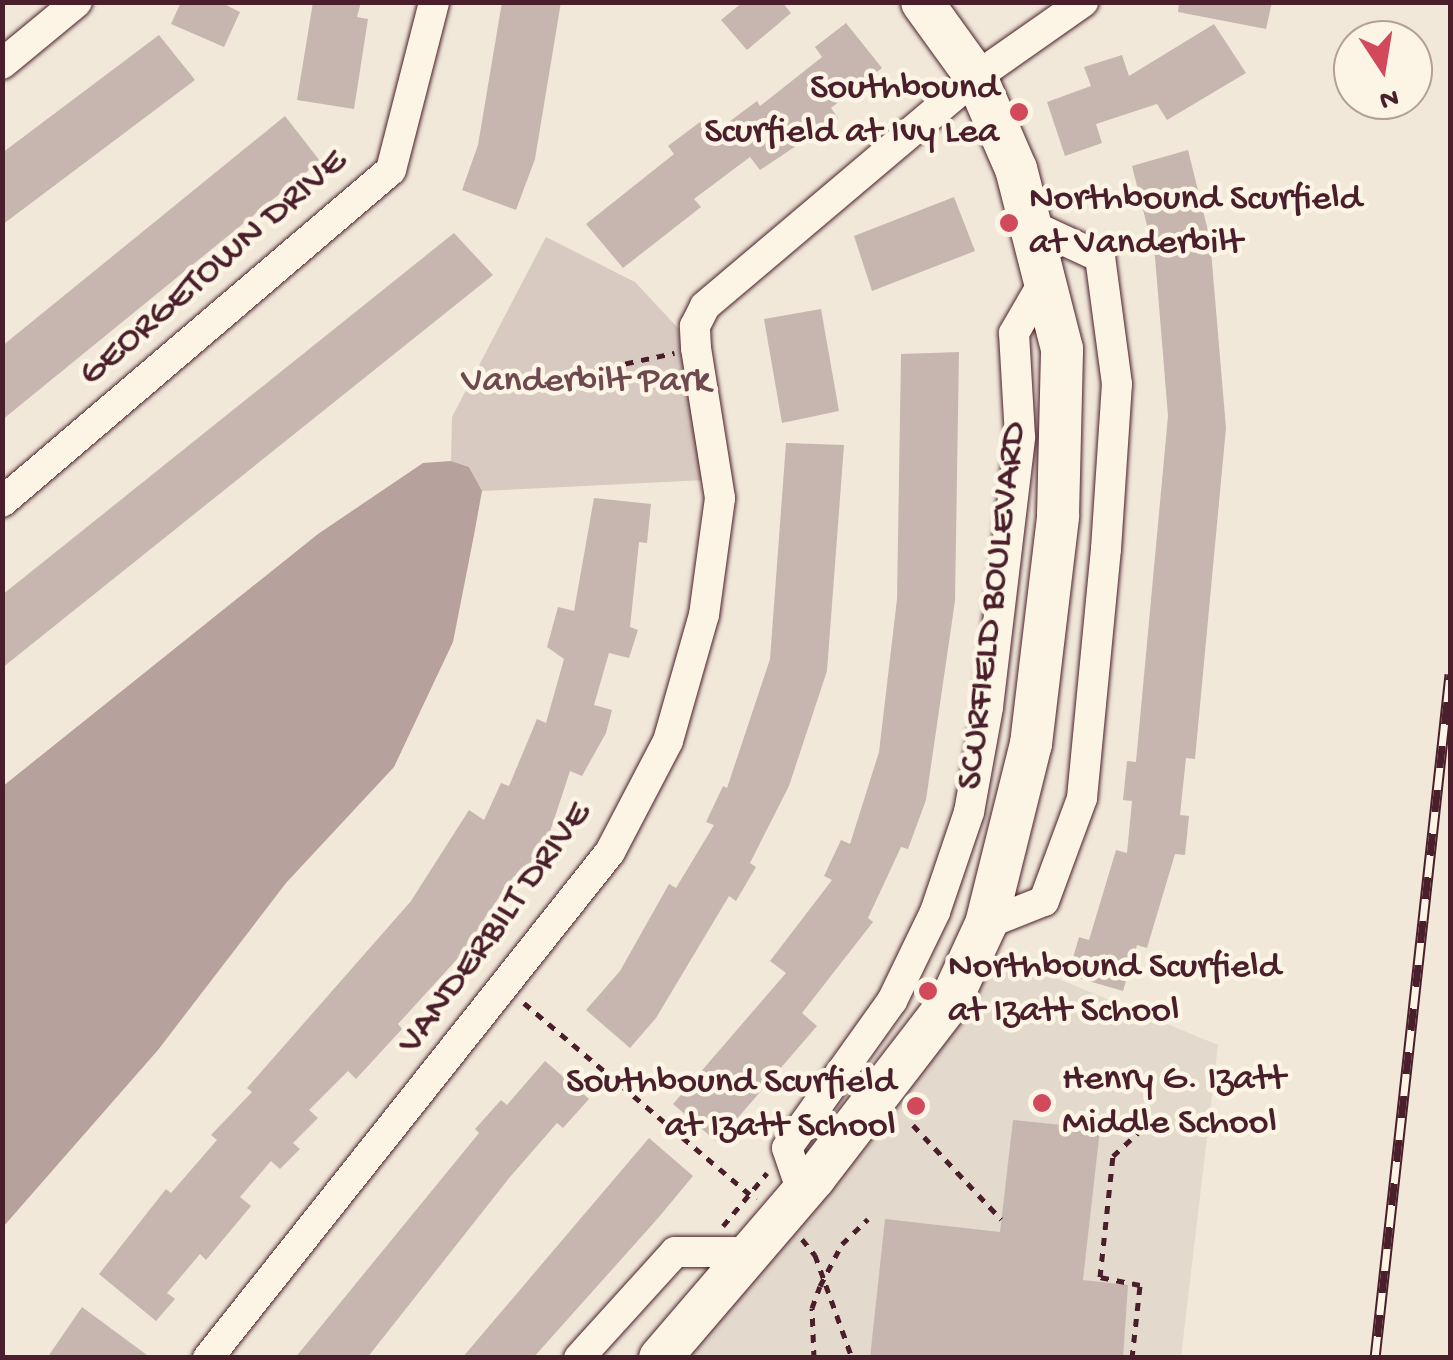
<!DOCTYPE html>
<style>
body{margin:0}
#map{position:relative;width:1453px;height:1360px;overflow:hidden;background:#f1e8da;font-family:"Gochi Hand",sans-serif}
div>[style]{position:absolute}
.built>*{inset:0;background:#e4d9cd}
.green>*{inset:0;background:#d8cac0}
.water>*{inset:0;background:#b6a19c}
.building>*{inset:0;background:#c7b6af}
.path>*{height:5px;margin-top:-2.5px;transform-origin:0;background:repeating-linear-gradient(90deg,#4a1f2b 0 8px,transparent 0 16px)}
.roads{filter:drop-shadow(0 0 2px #4a1f2b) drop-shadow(0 0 2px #4a1f2b)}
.street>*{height:30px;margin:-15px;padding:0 15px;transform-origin:15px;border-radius:15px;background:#fcf5e5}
.secondary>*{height:42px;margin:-21px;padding:0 21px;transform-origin:21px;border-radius:21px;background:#fcf5e5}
.rail>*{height:11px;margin-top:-5.5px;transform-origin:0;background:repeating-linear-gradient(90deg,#fcf5e5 0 22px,#4a1f2b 0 44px);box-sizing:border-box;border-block:2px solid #4a1f2b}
.dots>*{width:28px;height:28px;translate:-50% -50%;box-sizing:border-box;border:5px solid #fcf5e5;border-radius:50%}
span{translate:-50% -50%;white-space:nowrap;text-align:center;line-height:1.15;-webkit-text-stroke:9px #fcf5e5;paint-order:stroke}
.poi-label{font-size:38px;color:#4a1f2b}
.right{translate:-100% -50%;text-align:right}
.left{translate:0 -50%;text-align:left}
.street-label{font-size:38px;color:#4a1f2b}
.park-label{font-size:38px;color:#6e4a50}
.frame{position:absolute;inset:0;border:5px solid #4a1f2b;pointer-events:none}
.north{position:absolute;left:1333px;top:20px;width:100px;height:100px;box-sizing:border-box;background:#fcf5e5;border:2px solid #b59f9b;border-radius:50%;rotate:168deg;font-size:28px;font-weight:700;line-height:40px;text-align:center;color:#4a1f2b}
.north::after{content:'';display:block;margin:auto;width:35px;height:45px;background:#d1495b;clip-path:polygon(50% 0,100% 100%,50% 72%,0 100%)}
</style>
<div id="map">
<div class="built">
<i style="clip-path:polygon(977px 945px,1218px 1045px,1181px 1357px,660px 1358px)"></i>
</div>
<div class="green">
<i style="clip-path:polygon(546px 237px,635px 282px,678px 328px,706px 480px,482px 491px,469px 467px,451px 461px,452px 417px)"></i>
</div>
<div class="water">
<i style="clip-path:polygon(451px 461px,469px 467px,482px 491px,474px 535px,453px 642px,394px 767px,286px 883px,158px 1050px,3px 1227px,3px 786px,318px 534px,423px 463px)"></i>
</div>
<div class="building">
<i style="clip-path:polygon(181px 2px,220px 2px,240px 12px,224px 47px,171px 24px)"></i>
<i style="clip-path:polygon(313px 2px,361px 2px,357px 17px,368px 19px,354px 109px,297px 100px)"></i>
<i style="clip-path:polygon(502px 2px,561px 2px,535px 159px,516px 210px,462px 190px,478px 145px)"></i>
<i style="clip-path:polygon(743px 2px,782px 2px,791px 13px,747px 50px,721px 20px)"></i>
<i style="clip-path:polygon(1179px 2px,1272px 2px,1266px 29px,1178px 12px)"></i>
<i style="clip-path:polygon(846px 23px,882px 68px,831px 108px,838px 118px,760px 170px,750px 157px,694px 199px,701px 207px,623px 268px,586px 224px,674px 154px,668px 146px,700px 122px,710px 136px,757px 101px,760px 106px,822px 57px,815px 47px)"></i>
<i style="clip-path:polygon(1214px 24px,1246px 73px,1167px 120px,1157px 104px,1096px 124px,1102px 143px,1065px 156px,1047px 102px,1091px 86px,1084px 67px,1122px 55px,1129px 76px)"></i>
<i style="clip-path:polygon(159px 35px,195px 80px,2px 225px,2px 153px)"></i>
<i style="clip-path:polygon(285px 116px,320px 161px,2px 420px,2px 346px)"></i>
<i style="clip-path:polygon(1188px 150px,1210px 239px,1226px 428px,1195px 759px,1186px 758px,1180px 815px,1189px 816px,1185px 855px,1175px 854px,1147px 948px,1137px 945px,1123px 991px,1068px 975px,1079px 937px,1089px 940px,1116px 850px,1127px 853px,1132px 801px,1123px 800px,1127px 761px,1136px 762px,1168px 416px,1155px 257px,1132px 166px)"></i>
<i style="clip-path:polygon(954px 197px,975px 251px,872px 291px,854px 236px)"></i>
<i style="clip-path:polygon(454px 233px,493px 275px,2px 668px,2px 595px)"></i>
<i style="clip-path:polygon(821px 309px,839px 411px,782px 423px,764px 319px)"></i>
<i style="clip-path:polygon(959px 352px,955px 601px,926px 800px,908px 849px,901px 847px,868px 918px,873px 922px,802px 1013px,817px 1026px,717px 1142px,673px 1104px,786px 973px,770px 961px,832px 880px,824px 876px,841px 840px,850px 844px,879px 752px,897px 599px,901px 354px)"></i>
<i style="clip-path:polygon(786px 443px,844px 445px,827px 671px,789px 786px,750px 863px,756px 867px,736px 901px,729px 896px,656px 1018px,630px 1048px,586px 1010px,620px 971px,669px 884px,676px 888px,714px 825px,706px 822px,723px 786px,727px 788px,770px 659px)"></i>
<i style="clip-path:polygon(594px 498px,651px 504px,647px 543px,639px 542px,630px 627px,638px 630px,629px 658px,609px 653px,594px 705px,612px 710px,606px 733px,582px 776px,570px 771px,544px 850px,522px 882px,514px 876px,484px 919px,490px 923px,398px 1024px,402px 1029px,356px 1079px,348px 1071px,309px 1110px,318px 1118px,293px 1143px,300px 1149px,280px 1169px,271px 1161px,240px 1197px,251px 1206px,206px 1260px,200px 1254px,167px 1293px,175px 1299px,156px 1321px,99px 1274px,166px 1189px,171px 1193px,217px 1140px,211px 1135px,252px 1092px,247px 1088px,411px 901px,469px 810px,484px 820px,501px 783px,509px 786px,537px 719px,546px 723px,564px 659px,547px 647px,558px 607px,574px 611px)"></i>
<i style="clip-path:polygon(545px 1061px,589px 1099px,563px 1128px,557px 1123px,510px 1177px,367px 1358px,295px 1358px,479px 1133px,475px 1129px,501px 1100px,507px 1105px)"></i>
<i style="clip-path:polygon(1013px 1120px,1100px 1129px,1083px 1280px,1128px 1285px,1123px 1358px,870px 1358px,885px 1219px,1000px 1232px)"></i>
<i style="clip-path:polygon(649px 1138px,693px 1176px,659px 1217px,533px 1358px,462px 1358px)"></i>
<i style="clip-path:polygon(82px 1307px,151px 1358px,47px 1358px)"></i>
</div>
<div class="path">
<i style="left:554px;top:394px;width:19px;rotate:-62deg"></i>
<i style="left:563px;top:377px;width:114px;rotate:-12.2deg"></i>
<i style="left:524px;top:1003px;width:304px;rotate:40.3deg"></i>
<i style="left:913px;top:1125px;width:129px;rotate:46.9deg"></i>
<i style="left:723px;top:1226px;width:69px;rotate:-50.3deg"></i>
<i style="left:802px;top:1239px;width:21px;rotate:51deg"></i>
<i style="left:815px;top:1255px;width:109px;rotate:70.2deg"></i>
<i style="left:814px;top:1358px;width:50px;rotate:-92.3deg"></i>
<i style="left:812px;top:1308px;width:23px;rotate:-70deg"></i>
<i style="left:820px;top:1286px;width:47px;rotate:-62.4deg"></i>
<i style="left:842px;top:1244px;width:36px;rotate:-44deg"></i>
<i style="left:1132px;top:1358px;width:73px;rotate:-83.7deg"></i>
<i style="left:1140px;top:1285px;width:41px;rotate:-168.7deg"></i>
<i style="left:1100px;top:1277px;width:122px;rotate:-83.9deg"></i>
<i style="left:1113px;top:1156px;width:34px;rotate:-43deg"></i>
</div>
<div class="roads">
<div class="street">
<i style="left:2px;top:64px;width:97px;rotate:-39.6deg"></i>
<i style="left:2px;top:502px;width:511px;rotate:-40.48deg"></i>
<i style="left:391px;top:170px;width:173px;rotate:-75.6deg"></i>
<i style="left:986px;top:924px;width:62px;rotate:-21.6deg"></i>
<i style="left:1044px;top:901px;width:110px;rotate:-69.7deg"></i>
<i style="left:1082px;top:798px;width:250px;rotate:-84.5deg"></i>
<i style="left:1106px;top:549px;width:165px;rotate:-86.2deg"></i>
<i style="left:1117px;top:384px;width:128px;rotate:-97.6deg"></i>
<i style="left:1100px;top:257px;width:74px;rotate:-155.2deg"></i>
<i style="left:802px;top:1192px;width:46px;rotate:-108.8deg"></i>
<i style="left:787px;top:1148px;width:181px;rotate:-54.5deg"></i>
<i style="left:892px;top:1001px;width:99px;rotate:-64.2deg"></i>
<i style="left:935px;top:912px;width:106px;rotate:-71.2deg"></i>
<i style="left:969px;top:812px;width:107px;rotate:-79.7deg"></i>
<i style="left:988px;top:707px;width:272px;rotate:-83.2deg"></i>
<i style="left:1020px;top:437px;width:104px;rotate:-93.3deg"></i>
<i style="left:1014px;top:333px;width:66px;rotate:-59.9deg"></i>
<i style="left:208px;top:1358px;width:646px;rotate:-51.53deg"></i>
<i style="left:610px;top:852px;width:125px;rotate:-62.4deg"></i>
<i style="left:668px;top:741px;width:131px;rotate:-74.1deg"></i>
<i style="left:704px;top:615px;width:118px;rotate:-82.2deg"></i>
<i style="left:720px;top:498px;width:152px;rotate:-99.1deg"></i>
<i style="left:696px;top:348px;width:22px;rotate:-93deg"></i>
<i style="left:695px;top:326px;width:22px;rotate:-63deg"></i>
<i style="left:705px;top:306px;width:355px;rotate:-40.2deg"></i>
<i style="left:976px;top:77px;width:131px;rotate:-35deg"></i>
<i style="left:579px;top:1358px;width:143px;rotate:-47.8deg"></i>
<i style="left:675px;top:1252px;width:75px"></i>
</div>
<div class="secondary">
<i style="left:660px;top:1358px;width:238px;rotate:-49.4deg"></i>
<i style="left:815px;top:1177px;width:221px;rotate:-52.4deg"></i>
<i style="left:950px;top:1002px;width:86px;rotate:-65.2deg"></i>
<i style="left:986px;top:924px;width:186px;rotate:-76deg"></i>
<i style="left:1031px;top:744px;width:230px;rotate:-83.2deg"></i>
<i style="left:1058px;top:516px;width:167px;rotate:-88.6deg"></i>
<i style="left:1062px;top:349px;width:186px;rotate:-104.3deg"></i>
<i style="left:1016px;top:169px;width:100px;rotate:-113.5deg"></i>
<i style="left:976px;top:77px;width:92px;rotate:-125.8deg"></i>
</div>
</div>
<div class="rail">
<i style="left:1375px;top:1358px;width:688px;rotate:-83.74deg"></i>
</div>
<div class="dots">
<i style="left:1019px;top:112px;background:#d1495b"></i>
<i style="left:1009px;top:223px;background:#d1495b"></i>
<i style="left:928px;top:991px;background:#d1495b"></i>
<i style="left:1042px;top:1103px;background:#d1495b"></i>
<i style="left:916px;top:1106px;background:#d1495b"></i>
</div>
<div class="poi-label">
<span class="right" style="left:999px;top:112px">Southbound<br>Scurfield at Ivy Lea</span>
<span class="left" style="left:1029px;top:223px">Northbound Scurfield<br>at Vanderbilt</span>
<span class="left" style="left:948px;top:991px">Northbound Scurfield<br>at Izatt School</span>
<span class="left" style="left:1062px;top:1103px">Henry G. Izatt<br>Middle School</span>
<span class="right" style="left:896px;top:1106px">Southbound Scurfield<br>at Izatt School</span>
</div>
<div class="street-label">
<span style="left:214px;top:269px;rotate:-41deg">GEORGETOWN DRIVE</span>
<span style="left:994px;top:606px;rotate:-83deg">SCURFIELD BOULEVARD</span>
<span style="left:496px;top:929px;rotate:-54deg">VANDERBILT DRIVE</span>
</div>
<div class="park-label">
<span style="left:586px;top:383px">Vanderbilt Park</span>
</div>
<div class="frame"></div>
<div class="north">N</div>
</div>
